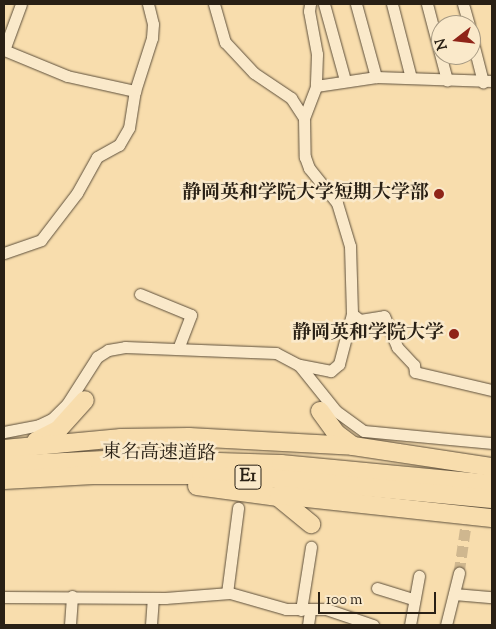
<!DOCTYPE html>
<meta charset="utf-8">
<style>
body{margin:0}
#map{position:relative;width:496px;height:629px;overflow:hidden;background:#f8ddad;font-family:"Sorts Mill Goudy","Noto Serif JP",serif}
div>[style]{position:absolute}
.minor-tunnel>*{height:11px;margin-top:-5.5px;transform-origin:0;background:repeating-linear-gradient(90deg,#cfb78f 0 11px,transparent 0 16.5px)}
.roads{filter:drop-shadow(0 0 1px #5d4f3b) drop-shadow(0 0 1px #5d4f3b)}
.minor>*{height:11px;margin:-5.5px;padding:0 5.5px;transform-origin:5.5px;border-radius:5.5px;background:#fae9ca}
.highway>*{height:18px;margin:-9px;padding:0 9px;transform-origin:9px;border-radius:9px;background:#f8ddad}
.dots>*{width:14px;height:14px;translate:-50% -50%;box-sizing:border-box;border:2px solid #fae9ca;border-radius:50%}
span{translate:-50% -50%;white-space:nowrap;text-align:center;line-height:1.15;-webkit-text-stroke:5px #fae9ca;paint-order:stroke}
.shield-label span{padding:1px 4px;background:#fae9ca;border:1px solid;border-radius:4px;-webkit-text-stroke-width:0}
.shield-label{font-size:18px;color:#292015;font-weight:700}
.poi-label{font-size:19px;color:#292015;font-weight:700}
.right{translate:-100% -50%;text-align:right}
.street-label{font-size:19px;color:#292015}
.frame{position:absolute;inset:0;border:5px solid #292015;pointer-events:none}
.north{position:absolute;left:431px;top:15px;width:50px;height:50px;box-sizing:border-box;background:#fae9ca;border:1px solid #a69982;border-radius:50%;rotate:254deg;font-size:14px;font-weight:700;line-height:20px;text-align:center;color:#292015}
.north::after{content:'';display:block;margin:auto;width:18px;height:22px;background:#8f2418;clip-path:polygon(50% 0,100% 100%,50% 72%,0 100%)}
.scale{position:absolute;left:318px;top:592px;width:118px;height:22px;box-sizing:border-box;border:2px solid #292015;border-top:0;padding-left:6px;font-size:15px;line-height:18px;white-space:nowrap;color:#292015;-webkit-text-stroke:4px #fae9ca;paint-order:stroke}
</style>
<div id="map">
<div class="minor-tunnel">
<i style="left:459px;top:573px;width:83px;rotate:-81.7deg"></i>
</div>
<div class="roads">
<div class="minor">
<i style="left:214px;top:4px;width:40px;rotate:74deg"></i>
<i style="left:225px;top:42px;width:42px;rotate:46.9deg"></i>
<i style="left:254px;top:73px;width:45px;rotate:34deg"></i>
<i style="left:291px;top:98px;width:24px;rotate:57deg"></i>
<i style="left:304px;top:118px;width:39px;rotate:89deg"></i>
<i style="left:305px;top:157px;width:12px;rotate:70deg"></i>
<i style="left:309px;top:168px;width:45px;rotate:51.3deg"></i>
<i style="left:337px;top:203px;width:45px;rotate:73.2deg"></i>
<i style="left:350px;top:246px;width:68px;rotate:88.3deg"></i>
<i style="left:352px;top:314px;width:52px;rotate:104.6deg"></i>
<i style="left:339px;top:364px;width:11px;rotate:139deg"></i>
<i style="left:331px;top:371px;width:33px;rotate:-169deg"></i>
<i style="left:310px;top:4px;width:7px;rotate:98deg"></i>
<i style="left:309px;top:11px;width:44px;rotate:79.5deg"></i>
<i style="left:317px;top:54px;width:32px;rotate:92deg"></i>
<i style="left:316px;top:86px;width:61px;rotate:-8.5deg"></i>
<i style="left:376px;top:77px;width:116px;rotate:2deg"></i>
<i style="left:324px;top:4px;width:79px;rotate:74.6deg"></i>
<i style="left:356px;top:4px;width:76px;rotate:74.7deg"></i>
<i style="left:392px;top:4px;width:76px;rotate:75.6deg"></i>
<i style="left:427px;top:4px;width:79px;rotate:75.3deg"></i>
<i style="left:463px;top:4px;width:22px;rotate:74deg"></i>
<i style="left:471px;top:35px;width:49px;rotate:75.7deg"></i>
<i style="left:4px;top:50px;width:68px;rotate:22.4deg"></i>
<i style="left:67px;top:76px;width:70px;rotate:12.4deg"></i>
<i style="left:4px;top:50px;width:49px;rotate:-69.7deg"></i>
<i style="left:304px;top:118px;width:34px;rotate:-69deg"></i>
<i style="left:4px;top:253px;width:39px;rotate:-19deg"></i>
<i style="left:41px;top:240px;width:59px;rotate:-52.5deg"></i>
<i style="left:77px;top:193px;width:41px;rotate:-60.9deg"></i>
<i style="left:97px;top:157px;width:25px;rotate:-29deg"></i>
<i style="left:119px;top:145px;width:20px;rotate:-60deg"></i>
<i style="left:129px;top:128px;width:37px;rotate:-81deg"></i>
<i style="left:135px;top:91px;width:56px;rotate:-72.2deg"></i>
<i style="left:152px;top:38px;width:14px;rotate:-86deg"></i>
<i style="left:153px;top:24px;width:21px;rotate:-104deg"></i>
<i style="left:140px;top:294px;width:55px;rotate:22.4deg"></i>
<i style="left:191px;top:315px;width:36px;rotate:111deg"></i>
<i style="left:352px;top:314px;width:10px;rotate:37deg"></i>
<i style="left:360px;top:320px;width:24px;rotate:-9deg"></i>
<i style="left:384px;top:316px;width:34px;rotate:67deg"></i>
<i style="left:397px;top:347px;width:25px;rotate:47deg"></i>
<i style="left:414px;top:365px;width:7px;rotate:82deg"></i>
<i style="left:415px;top:372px;width:79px;rotate:13.2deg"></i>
<i style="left:4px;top:432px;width:36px;rotate:-11deg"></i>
<i style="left:39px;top:425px;width:14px;rotate:-25deg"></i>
<i style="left:52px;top:419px;width:21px;rotate:-45deg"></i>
<i style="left:67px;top:404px;width:56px;rotate:-57.4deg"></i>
<i style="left:97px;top:357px;width:13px;rotate:-32deg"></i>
<i style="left:108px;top:350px;width:17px;rotate:-10deg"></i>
<i style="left:125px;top:347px;width:151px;rotate:2.3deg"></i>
<i style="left:276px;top:353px;width:26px;rotate:28deg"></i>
<i style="left:299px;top:365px;width:59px;rotate:51.2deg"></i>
<i style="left:336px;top:411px;width:34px;rotate:36deg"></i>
<i style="left:364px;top:431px;width:129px;rotate:5.4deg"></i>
<i style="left:377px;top:588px;width:39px;rotate:17deg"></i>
<i style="left:227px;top:593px;width:86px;rotate:-82.6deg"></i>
<i style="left:454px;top:594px;width:38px;rotate:5deg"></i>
<i style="left:4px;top:597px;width:161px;rotate:0.4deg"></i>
<i style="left:165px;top:598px;width:65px;rotate:-4.4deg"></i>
<i style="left:230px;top:593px;width:58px;rotate:15.9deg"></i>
<i style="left:286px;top:609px;width:40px"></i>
<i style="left:326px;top:609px;width:50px;rotate:18.8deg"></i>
<i style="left:301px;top:610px;width:64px;rotate:-81deg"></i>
<i style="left:70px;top:625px;width:29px;rotate:-86deg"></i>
<i style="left:151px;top:625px;width:27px;rotate:-86deg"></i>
<i style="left:308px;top:625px;width:15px;rotate:-82deg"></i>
<i style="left:410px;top:625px;width:50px;rotate:-79.6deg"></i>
<i style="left:446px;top:625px;width:54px;rotate:-76deg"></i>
</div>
<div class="highway">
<i style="left:320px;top:411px;width:29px;rotate:54deg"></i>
<i style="left:337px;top:434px;width:20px;rotate:37deg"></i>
<i style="left:353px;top:446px;width:141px;rotate:8.6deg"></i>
<i style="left:36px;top:441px;width:25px;rotate:-27deg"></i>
<i style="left:58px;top:430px;width:40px;rotate:-48deg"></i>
<i style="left:4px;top:449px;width:118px;rotate:-5.4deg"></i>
<i style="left:121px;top:438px;width:68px;rotate:-0.8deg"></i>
<i style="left:189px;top:437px;width:164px;rotate:3.1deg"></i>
<i style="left:4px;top:465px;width:121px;rotate:-2.8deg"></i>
<i style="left:125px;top:459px;width:156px;rotate:1.8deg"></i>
<i style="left:281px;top:464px;width:212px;rotate:5.4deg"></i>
<i style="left:4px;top:480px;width:89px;rotate:-3.2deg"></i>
<i style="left:93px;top:475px;width:108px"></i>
<i style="left:201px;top:475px;width:80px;rotate:2.9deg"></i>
<i style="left:281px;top:479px;width:212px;rotate:5.4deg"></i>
<i style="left:197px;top:486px;width:82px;rotate:7.7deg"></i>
<i style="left:278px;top:497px;width:43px;rotate:39.3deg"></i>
<i style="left:279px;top:495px;width:214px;rotate:6.2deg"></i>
</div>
</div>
<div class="dots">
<i style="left:439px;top:194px;background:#8f2418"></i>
<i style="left:454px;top:334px;background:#8f2418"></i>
</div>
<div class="shield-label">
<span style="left:248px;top:477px">E1</span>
</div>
<div class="poi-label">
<span class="right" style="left:429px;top:194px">静岡英和学院大学短期大学部</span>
<span class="right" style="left:444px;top:334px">静岡英和学院大学</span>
</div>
<div class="street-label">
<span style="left:159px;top:454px;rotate:1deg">東名高速道路</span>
</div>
<div class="frame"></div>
<div class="north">N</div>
<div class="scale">100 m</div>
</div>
